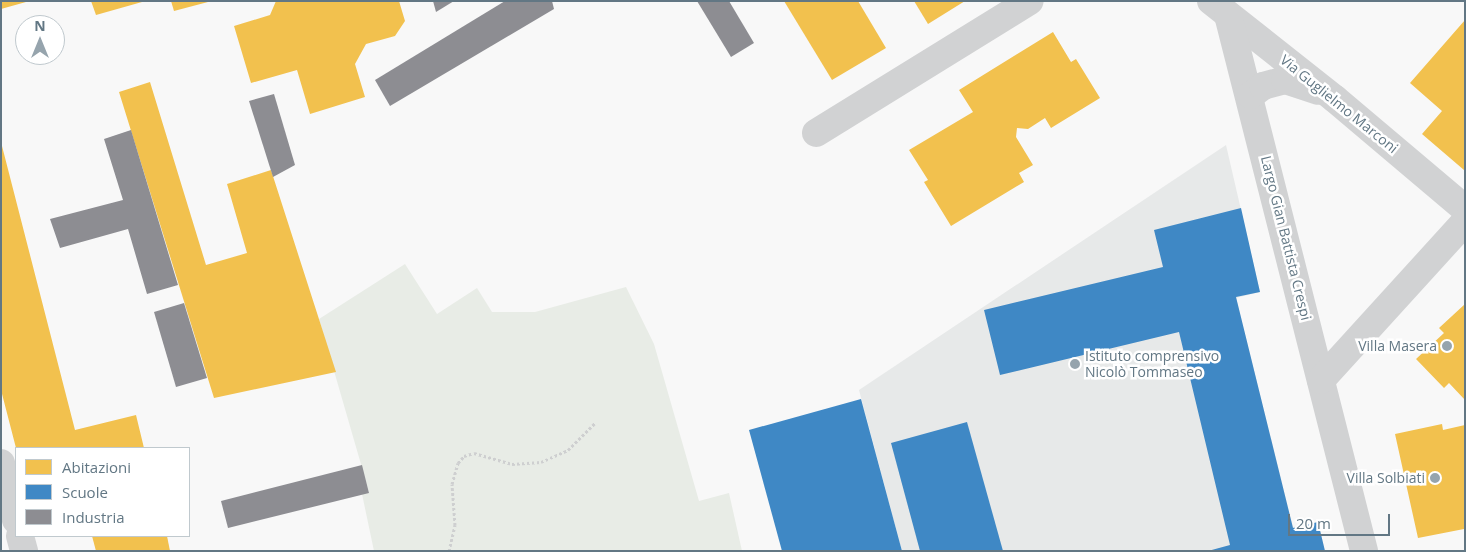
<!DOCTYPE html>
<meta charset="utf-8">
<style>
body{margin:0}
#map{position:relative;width:1466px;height:552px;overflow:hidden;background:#f8f8f8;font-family:"Open Sans",sans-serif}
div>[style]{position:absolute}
.built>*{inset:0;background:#e7e9e9}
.green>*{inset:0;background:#e8ece6}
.homes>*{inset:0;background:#f2c14e}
.schools>*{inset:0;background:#3f88c5}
.industry>*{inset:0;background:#8d8d92}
.path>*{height:3px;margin-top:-1.5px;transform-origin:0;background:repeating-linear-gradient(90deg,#cecfd0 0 2.5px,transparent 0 5px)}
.minor>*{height:28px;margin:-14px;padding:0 14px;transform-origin:14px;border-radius:14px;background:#d1d2d3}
.dots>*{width:14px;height:14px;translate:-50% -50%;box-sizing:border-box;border:2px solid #fff;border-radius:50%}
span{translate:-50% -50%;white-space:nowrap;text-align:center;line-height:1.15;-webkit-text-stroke:5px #fff;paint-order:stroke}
.street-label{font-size:14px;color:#627784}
.poi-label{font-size:14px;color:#627784}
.right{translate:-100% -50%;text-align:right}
.left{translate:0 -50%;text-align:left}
.frame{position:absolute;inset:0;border:2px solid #627784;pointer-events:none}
.legend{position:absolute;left:15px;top:447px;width:175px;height:90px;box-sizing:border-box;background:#fff;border:1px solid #c0c9ce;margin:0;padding:6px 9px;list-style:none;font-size:15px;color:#627784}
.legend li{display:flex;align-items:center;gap:10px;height:25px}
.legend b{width:25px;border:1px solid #c0c9ce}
.north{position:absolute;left:15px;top:15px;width:50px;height:50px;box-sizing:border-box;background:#fff;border:1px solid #c0c9ce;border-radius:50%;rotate:0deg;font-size:14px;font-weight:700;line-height:20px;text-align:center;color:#627784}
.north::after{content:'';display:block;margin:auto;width:18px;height:22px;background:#96a4ad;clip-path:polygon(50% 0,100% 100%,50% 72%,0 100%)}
.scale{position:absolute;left:1288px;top:514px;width:102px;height:22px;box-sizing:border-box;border:2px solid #627784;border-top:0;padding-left:6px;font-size:15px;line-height:18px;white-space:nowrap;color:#627784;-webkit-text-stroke:4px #fff;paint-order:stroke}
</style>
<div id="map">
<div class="built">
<i style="clip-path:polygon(1226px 145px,1260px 292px,1236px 298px,1293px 527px,1318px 522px,1325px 551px,902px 551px,859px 390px)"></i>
</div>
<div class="green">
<i style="clip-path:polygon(405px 264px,437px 314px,477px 288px,492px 312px,535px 312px,626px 287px,654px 344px,699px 501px,729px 493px,742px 551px,374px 551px,362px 494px,369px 492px,319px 319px)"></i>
</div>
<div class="homes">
<i style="clip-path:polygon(1px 1px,26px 1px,26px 2px,1px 9px)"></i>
<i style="clip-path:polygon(91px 1px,142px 1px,142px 2px,96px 15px)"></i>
<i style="clip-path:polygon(171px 1px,208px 1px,208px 2px,174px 11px)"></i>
<i style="clip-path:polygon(276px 1px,399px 1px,405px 21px,395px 36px,366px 44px,355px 64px,365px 97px,310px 114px,297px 70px,251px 83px,234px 26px,270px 15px)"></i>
<i style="clip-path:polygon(784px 1px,858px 1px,886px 48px,832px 80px)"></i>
<i style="clip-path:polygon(914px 1px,965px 1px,928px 24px)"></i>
<i style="clip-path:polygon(1465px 20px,1465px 169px,1464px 170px,1422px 134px,1442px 111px,1410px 83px)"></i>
<i style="clip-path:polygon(1053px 32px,1071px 62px,1076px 59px,1100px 98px,1051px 128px,1045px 118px,1028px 129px,1017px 128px,1016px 137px,1033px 165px,1019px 173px,1024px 182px,951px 226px,924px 182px,928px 180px,909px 150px,973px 112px,959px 90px)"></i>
<i style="clip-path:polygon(150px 82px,206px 265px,247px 253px,227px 184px,271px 170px,336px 372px,214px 398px,119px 92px)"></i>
<i style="clip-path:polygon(2px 146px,75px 430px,136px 415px,144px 448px,16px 448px,1px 390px)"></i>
<i style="clip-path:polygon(1465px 304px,1465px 400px,1449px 383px,1444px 388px,1416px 359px,1444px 333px,1439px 328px)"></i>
<i style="clip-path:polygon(1442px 424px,1443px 430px,1465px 425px,1464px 529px,1418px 538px,1395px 434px)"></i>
<i style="clip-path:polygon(92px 536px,167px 536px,170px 551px,96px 551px)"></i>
</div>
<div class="schools">
<i style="clip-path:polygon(1241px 208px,1260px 292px,1236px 297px,1293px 528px,1318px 522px,1325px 551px,1208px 551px,1230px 545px,1179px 332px,1000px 375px,984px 310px,1163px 267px,1154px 230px)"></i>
<i style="clip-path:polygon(861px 399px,902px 551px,782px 551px,749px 430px)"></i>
<i style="clip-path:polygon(967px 422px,1003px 551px,920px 551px,891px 443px)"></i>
</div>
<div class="industry">
<i style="clip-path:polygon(433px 1px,454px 1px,436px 12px)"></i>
<i style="clip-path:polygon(505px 1px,552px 1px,554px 9px,390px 106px,375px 80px)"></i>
<i style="clip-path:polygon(697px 1px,729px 1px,754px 43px,731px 57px)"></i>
<i style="clip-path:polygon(274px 94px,295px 165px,273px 177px,249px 101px)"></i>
<i style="clip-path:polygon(131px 130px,178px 285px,147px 294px,128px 229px,60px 248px,50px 219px,123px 200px,104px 139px)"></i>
<i style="clip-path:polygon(184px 303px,207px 378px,176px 387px,154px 312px)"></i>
<i style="clip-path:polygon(362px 465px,369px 493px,228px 528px,221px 501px)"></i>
</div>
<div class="path">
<i style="left:449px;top:551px;width:27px;rotate:-77deg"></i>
<i style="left:455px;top:525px;width:41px;rotate:-94.2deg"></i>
<i style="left:452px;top:484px;width:22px;rotate:-74deg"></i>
<i style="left:458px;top:463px;width:9px;rotate:-49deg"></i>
<i style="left:464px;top:456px;width:10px;rotate:-17deg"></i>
<i style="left:474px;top:453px;width:40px;rotate:16deg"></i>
<i style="left:512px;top:464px;width:29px;rotate:-4deg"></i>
<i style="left:541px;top:462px;width:30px;rotate:-24deg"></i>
<i style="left:568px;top:450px;width:38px;rotate:-45deg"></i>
</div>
<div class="minor">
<i style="left:1211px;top:1px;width:158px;rotate:38.3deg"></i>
<i style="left:1335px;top:99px;width:170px;rotate:40.2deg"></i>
<i style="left:1228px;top:15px;width:553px;rotate:75.76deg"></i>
<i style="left:1251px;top:95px;width:15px;rotate:-37deg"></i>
<i style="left:1263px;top:86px;width:23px;rotate:-15deg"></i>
<i style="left:1285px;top:80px;width:35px;rotate:18deg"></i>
<i style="left:816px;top:133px;width:251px;rotate:-31.7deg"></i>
<i style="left:1321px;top:380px;width:214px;rotate:-47.7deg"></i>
<i style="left:1px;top:463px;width:59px;rotate:75.3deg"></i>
<i style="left:20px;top:536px;width:16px;rotate:75deg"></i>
</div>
<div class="dots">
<i style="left:1447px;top:346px;background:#96a4ad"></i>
<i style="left:1075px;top:364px;background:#96a4ad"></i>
<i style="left:1435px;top:478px;background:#96a4ad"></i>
</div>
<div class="street-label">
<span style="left:1339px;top:104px;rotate:39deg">Via Guglielmo Marconi</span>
<span style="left:1286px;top:238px;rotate:76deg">Largo Gian Battista Crespi</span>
</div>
<div class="poi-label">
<span class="right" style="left:1437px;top:346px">Villa Masera</span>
<span class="left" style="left:1085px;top:364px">Istituto comprensivo<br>Nicolò Tommaseo</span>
<span class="right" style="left:1425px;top:478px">Villa Solbiati</span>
</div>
<div class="frame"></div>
<ul class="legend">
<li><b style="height:14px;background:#f2c14e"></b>Abitazioni</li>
<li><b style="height:14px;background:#3f88c5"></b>Scuole</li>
<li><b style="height:14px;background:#8d8d92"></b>Industria</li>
</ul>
<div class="north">N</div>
<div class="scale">20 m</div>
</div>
